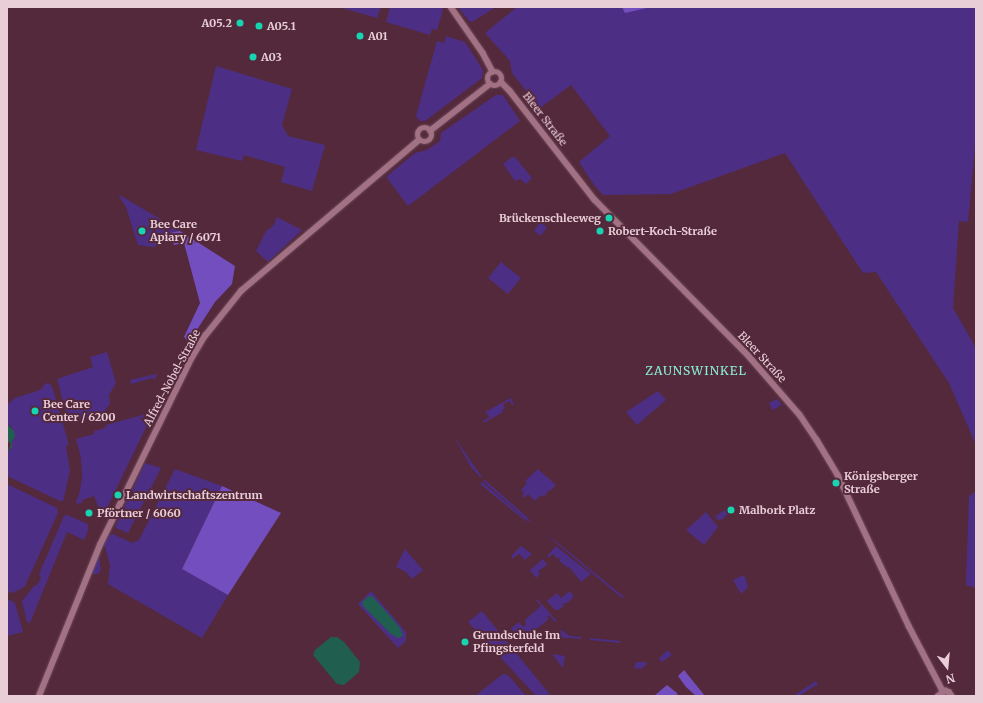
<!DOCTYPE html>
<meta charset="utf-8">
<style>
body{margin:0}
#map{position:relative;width:983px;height:703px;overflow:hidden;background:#54293b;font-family:Merriweather,serif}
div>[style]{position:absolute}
.green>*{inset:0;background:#4c2f84}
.forest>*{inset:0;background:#734ebe}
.water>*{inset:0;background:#205e50}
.roads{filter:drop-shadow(0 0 1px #6c4958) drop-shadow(0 0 1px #6c4958)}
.secondary>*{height:5.5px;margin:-2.75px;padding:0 2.75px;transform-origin:2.75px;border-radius:2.75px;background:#a27183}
.secondary>.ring{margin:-2.75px;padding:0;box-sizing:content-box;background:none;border:5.5px solid #a27183;border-radius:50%}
.dots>*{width:11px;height:11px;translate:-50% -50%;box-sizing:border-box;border:2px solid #54293b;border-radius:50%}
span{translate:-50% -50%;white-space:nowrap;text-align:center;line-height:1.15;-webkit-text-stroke:4px #54293b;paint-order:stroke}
.poi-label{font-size:11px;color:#e9ced7;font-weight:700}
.right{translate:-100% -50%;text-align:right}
.left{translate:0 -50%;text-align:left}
.street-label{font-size:11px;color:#e9ced7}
.neighbourhood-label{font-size:12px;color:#8bedd3;letter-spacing:1px}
.frame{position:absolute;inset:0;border:8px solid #e9ced7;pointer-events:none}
.north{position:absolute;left:927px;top:647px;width:40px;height:40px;-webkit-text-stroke:3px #54293b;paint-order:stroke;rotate:164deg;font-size:11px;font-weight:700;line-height:16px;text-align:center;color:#e9ced7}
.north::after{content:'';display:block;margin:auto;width:14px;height:18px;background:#e9ced7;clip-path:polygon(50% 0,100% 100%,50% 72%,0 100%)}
</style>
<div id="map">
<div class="green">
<i style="clip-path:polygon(339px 7px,381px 7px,377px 18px)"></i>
<i style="clip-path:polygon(390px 7px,442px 7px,443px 10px,437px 30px,432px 29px,430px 35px,386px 22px)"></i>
<i style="clip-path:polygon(458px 7px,493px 7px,493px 9px,472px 22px,469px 21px)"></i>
<i style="clip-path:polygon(517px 7px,976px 7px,976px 136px,968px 222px,959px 221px,953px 308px,976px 348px,976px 445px,949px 383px,876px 272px,863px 273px,785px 153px,671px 194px,603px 195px,594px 185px,579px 162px,610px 136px,571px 85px,540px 108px,512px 73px,510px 61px,486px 34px,486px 32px)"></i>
<i style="clip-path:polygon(446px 36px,465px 42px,483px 70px,482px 78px,425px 121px,420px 121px,416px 116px,437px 41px,444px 43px)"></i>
<i style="clip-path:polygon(216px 66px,292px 89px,282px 125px,288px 136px,325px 145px,312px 191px,281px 182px,285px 167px,244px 155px,242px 161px,196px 150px)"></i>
<i style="clip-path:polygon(496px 95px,503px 95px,520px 121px,408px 206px,387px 178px,388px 175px,415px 153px,427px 150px,440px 141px,441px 133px)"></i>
<i style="clip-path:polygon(512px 157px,515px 157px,532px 178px,526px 184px,520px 179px,515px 181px,503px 164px)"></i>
<i style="clip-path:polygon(118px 194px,180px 231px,170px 233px,172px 240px,159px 244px,158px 246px,152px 247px,138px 245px,126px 207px)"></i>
<i style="clip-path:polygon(277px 217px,302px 230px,268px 262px,256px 251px,266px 231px,273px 226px)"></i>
<i style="clip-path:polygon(540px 222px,547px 227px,541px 236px,534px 231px)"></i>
<i style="clip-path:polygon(501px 262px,521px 278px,508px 294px,488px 278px)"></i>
<i style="clip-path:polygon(107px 352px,116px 383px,109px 395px,110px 404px,105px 410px,106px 415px,69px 423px,57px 379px,93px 367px,90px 357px)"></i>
<i style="clip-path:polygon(156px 374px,157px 375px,154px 380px,152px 378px,131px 384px,130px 380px)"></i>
<i style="clip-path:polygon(48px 383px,52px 386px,69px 445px,66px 446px,70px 471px,63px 501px,60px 501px,7px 476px,7px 453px,12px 447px,12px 441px,15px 437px,11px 426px,7px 424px,7px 405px,15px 398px,40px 390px,45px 384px)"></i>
<i style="clip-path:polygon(658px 391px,666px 400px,637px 425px,626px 412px)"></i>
<i style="clip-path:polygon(511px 398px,514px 404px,512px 405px,510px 401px,503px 404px,505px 408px,502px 410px,503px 412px,484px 423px,483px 421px,490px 417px,485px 412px)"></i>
<i style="clip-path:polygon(777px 399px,782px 405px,772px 410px,769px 403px)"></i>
<i style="clip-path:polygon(146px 414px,150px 419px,107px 508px,100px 511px,94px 496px,82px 500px,83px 502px,77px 504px,76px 502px,80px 491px,82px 477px,81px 458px,76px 439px,94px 434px,94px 431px,105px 428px,106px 425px)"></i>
<i style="clip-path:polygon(454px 437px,482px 477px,481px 478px,471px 467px)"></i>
<i style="clip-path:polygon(145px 463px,161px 468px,128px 533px,116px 528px,116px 525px)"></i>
<i style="clip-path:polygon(175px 469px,222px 486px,182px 569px,228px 595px,202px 638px,108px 584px,110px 565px,104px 544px,109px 535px,113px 534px,132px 543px,139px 540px)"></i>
<i style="clip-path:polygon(538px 469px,556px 485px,550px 491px,549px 490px,544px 497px,541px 495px,535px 501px,528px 494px,524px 498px,522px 496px,524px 492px,521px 490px,527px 483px,525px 481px)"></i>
<i style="clip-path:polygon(485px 480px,528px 518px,530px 521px,528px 521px,483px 481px)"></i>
<i style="clip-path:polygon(482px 482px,524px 518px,527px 525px,523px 519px,480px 484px)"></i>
<i style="clip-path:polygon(7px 484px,57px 508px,58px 513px,25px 586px,21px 589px,11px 593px,7px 592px)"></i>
<i style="clip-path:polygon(976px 491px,976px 588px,966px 585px,969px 496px)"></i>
<i style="clip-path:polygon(737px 503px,723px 519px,718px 520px,715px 516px)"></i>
<i style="clip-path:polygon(706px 512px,718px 527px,704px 545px,686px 530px)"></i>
<i style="clip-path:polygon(67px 515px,88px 524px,88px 531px,84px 540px,67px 532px,30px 623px,27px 622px,22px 601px,34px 586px,37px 585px,41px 578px,39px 574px,64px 516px)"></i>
<i style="clip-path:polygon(543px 532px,558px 543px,624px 597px,622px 598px)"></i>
<i style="clip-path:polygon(521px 546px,532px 554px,525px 560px,519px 554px,512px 559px,512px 555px)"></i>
<i style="clip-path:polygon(556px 546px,562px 551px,591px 574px,581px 582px,569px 567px,568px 568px,562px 563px,559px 561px,561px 557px,558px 559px,553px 554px,548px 558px,547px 556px)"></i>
<i style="clip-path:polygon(405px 549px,423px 570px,412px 579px,406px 572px,396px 567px)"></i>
<i style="clip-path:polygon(99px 553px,101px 570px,98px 574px,92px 574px,91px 572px)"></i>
<i style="clip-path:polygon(543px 559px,547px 564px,546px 566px,538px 571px,540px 574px,536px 578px,530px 570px)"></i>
<i style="clip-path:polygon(744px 575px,748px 587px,741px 594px,733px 580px)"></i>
<i style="clip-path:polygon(371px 591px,406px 632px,406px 641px,398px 648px,358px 604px)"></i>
<i style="clip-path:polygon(570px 591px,574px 597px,567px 603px,562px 604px,564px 606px,558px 610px,555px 610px,547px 601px,557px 593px,561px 598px)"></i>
<i style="clip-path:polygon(7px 599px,15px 603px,23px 632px,7px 636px)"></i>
<i style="clip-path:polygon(537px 599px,557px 621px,555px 622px,549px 615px,547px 617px,549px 619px,528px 636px,523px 630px,511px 640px,510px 638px,515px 634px,511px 628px,519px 622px,523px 627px,526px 624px,525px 620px,541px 606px,536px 600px)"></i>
<i style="clip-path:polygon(482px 611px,551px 696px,536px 696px,468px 622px)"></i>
<i style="clip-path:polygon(561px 630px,570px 636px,581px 637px,581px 639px,557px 637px,557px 634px)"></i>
<i style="clip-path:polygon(590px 638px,621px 641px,620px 643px,590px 640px)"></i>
<i style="clip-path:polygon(668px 650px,672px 655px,662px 662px,659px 658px)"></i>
<i style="clip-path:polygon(552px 654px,565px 656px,563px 668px)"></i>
<i style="clip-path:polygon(636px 662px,646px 662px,647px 664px,641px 669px,634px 668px)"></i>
<i style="clip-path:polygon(503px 674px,508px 675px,526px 696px,475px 696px)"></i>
<i style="clip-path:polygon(816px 681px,818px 684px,799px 696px,793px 696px)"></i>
</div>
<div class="forest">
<i style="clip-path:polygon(622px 7px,651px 7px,625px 13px)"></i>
<i style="clip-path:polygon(180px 231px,235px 266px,232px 284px,215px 302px,189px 342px,184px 337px,200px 303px,184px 243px,174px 245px,170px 233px)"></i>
<i style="clip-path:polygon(222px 486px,281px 513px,228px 595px,182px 569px)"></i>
<i style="clip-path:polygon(684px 670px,705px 696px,696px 696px,686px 687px,678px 676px)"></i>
<i style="clip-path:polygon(667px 685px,677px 693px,678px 696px,654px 696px)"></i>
</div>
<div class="water">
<i style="clip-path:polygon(7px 424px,14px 431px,15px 437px,12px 441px,12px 447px,7px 453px,11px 444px,10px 442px,7px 443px)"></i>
<i style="clip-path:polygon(369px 596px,373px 597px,390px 616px,400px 628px,403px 636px,398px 638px,391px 634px,363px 606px,362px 602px)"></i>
<i style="clip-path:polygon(331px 637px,337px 637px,344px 642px,360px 662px,359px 672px,344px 685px,337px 684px,313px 655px,315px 650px)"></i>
</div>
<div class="roads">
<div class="secondary">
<i style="left:451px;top:7px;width:56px;rotate:55.2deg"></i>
<i style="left:483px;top:53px;width:21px;rotate:62deg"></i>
<i class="ring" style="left:488px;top:72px;width:8.5px;height:8.5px"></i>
<i style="left:501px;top:82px;width:13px;rotate:45deg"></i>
<i style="left:510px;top:91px;width:138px;rotate:52.1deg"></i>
<i style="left:595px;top:200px;width:218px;rotate:45.4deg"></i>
<i style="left:748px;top:355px;width:79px;rotate:49.1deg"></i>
<i style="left:800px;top:415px;width:30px;rotate:56deg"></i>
<i style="left:817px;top:440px;width:41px;rotate:59deg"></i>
<i style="left:838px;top:475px;width:167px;rotate:64.8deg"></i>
<i style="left:909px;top:626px;width:73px;rotate:62.4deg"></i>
<i class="ring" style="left:418px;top:128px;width:8.5px;height:8.5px"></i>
<i style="left:430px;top:131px;width:76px;rotate:-38.1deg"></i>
<i style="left:39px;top:696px;width:163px;rotate:-68deg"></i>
<i style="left:100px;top:545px;width:207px;rotate:-63.9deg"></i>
<i style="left:191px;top:359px;width:27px;rotate:-59deg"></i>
<i style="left:205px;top:336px;width:58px;rotate:-51.3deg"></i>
<i style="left:241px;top:291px;width:233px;rotate:-40.3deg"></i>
<i style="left:938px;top:696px;width:9px;rotate:-36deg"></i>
<i style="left:945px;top:691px;width:4px;rotate:14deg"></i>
<i style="left:949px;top:692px;width:5px;rotate:53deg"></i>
</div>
</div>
<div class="dots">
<i style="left:240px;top:23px;background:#18d5b2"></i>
<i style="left:259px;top:26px;background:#18d5b2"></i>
<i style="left:360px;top:36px;background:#18d5b2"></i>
<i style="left:253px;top:57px;background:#18d5b2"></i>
<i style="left:609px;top:218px;background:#18d5b2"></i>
<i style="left:142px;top:231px;background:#18d5b2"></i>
<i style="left:600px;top:231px;background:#18d5b2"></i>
<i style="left:35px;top:411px;background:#18d5b2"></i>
<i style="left:836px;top:483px;background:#18d5b2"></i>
<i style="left:118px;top:495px;background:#18d5b2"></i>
<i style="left:731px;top:510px;background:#18d5b2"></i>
<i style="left:89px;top:513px;background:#18d5b2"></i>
<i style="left:465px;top:642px;background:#18d5b2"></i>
</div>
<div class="poi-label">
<span class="right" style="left:232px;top:23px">A05.2</span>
<span class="left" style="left:267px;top:26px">A05.1</span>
<span class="left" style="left:368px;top:36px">A01</span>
<span class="left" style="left:261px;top:57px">A03</span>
<span class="right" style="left:601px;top:218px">Brückenschleeweg</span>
<span class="left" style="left:150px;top:231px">Bee Care<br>Apiary / 6071</span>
<span class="left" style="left:608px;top:231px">Robert-Koch-Straße</span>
<span class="left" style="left:43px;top:411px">Bee Care<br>Center / 6200</span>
<span class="left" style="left:844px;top:483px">Königsberger<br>Straße</span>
<span class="left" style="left:126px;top:495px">Landwirtschaftszentrum</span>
<span class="left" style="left:739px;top:510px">Malbork Platz</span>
<span class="left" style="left:97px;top:513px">Pförtner / 6060</span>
<span class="left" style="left:473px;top:642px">Grundschule Im<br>Pfingsterfeld</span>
</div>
<div class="street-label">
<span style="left:545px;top:119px;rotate:52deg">Bleer Straße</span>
<span style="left:762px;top:357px;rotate:47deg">Bleer Straße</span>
<span style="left:172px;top:378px;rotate:-62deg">Alfred-Nobel-Straße</span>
</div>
<div class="neighbourhood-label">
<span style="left:696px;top:371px">ZAUNSWINKEL</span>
</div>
<div class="frame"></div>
<div class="north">N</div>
</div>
